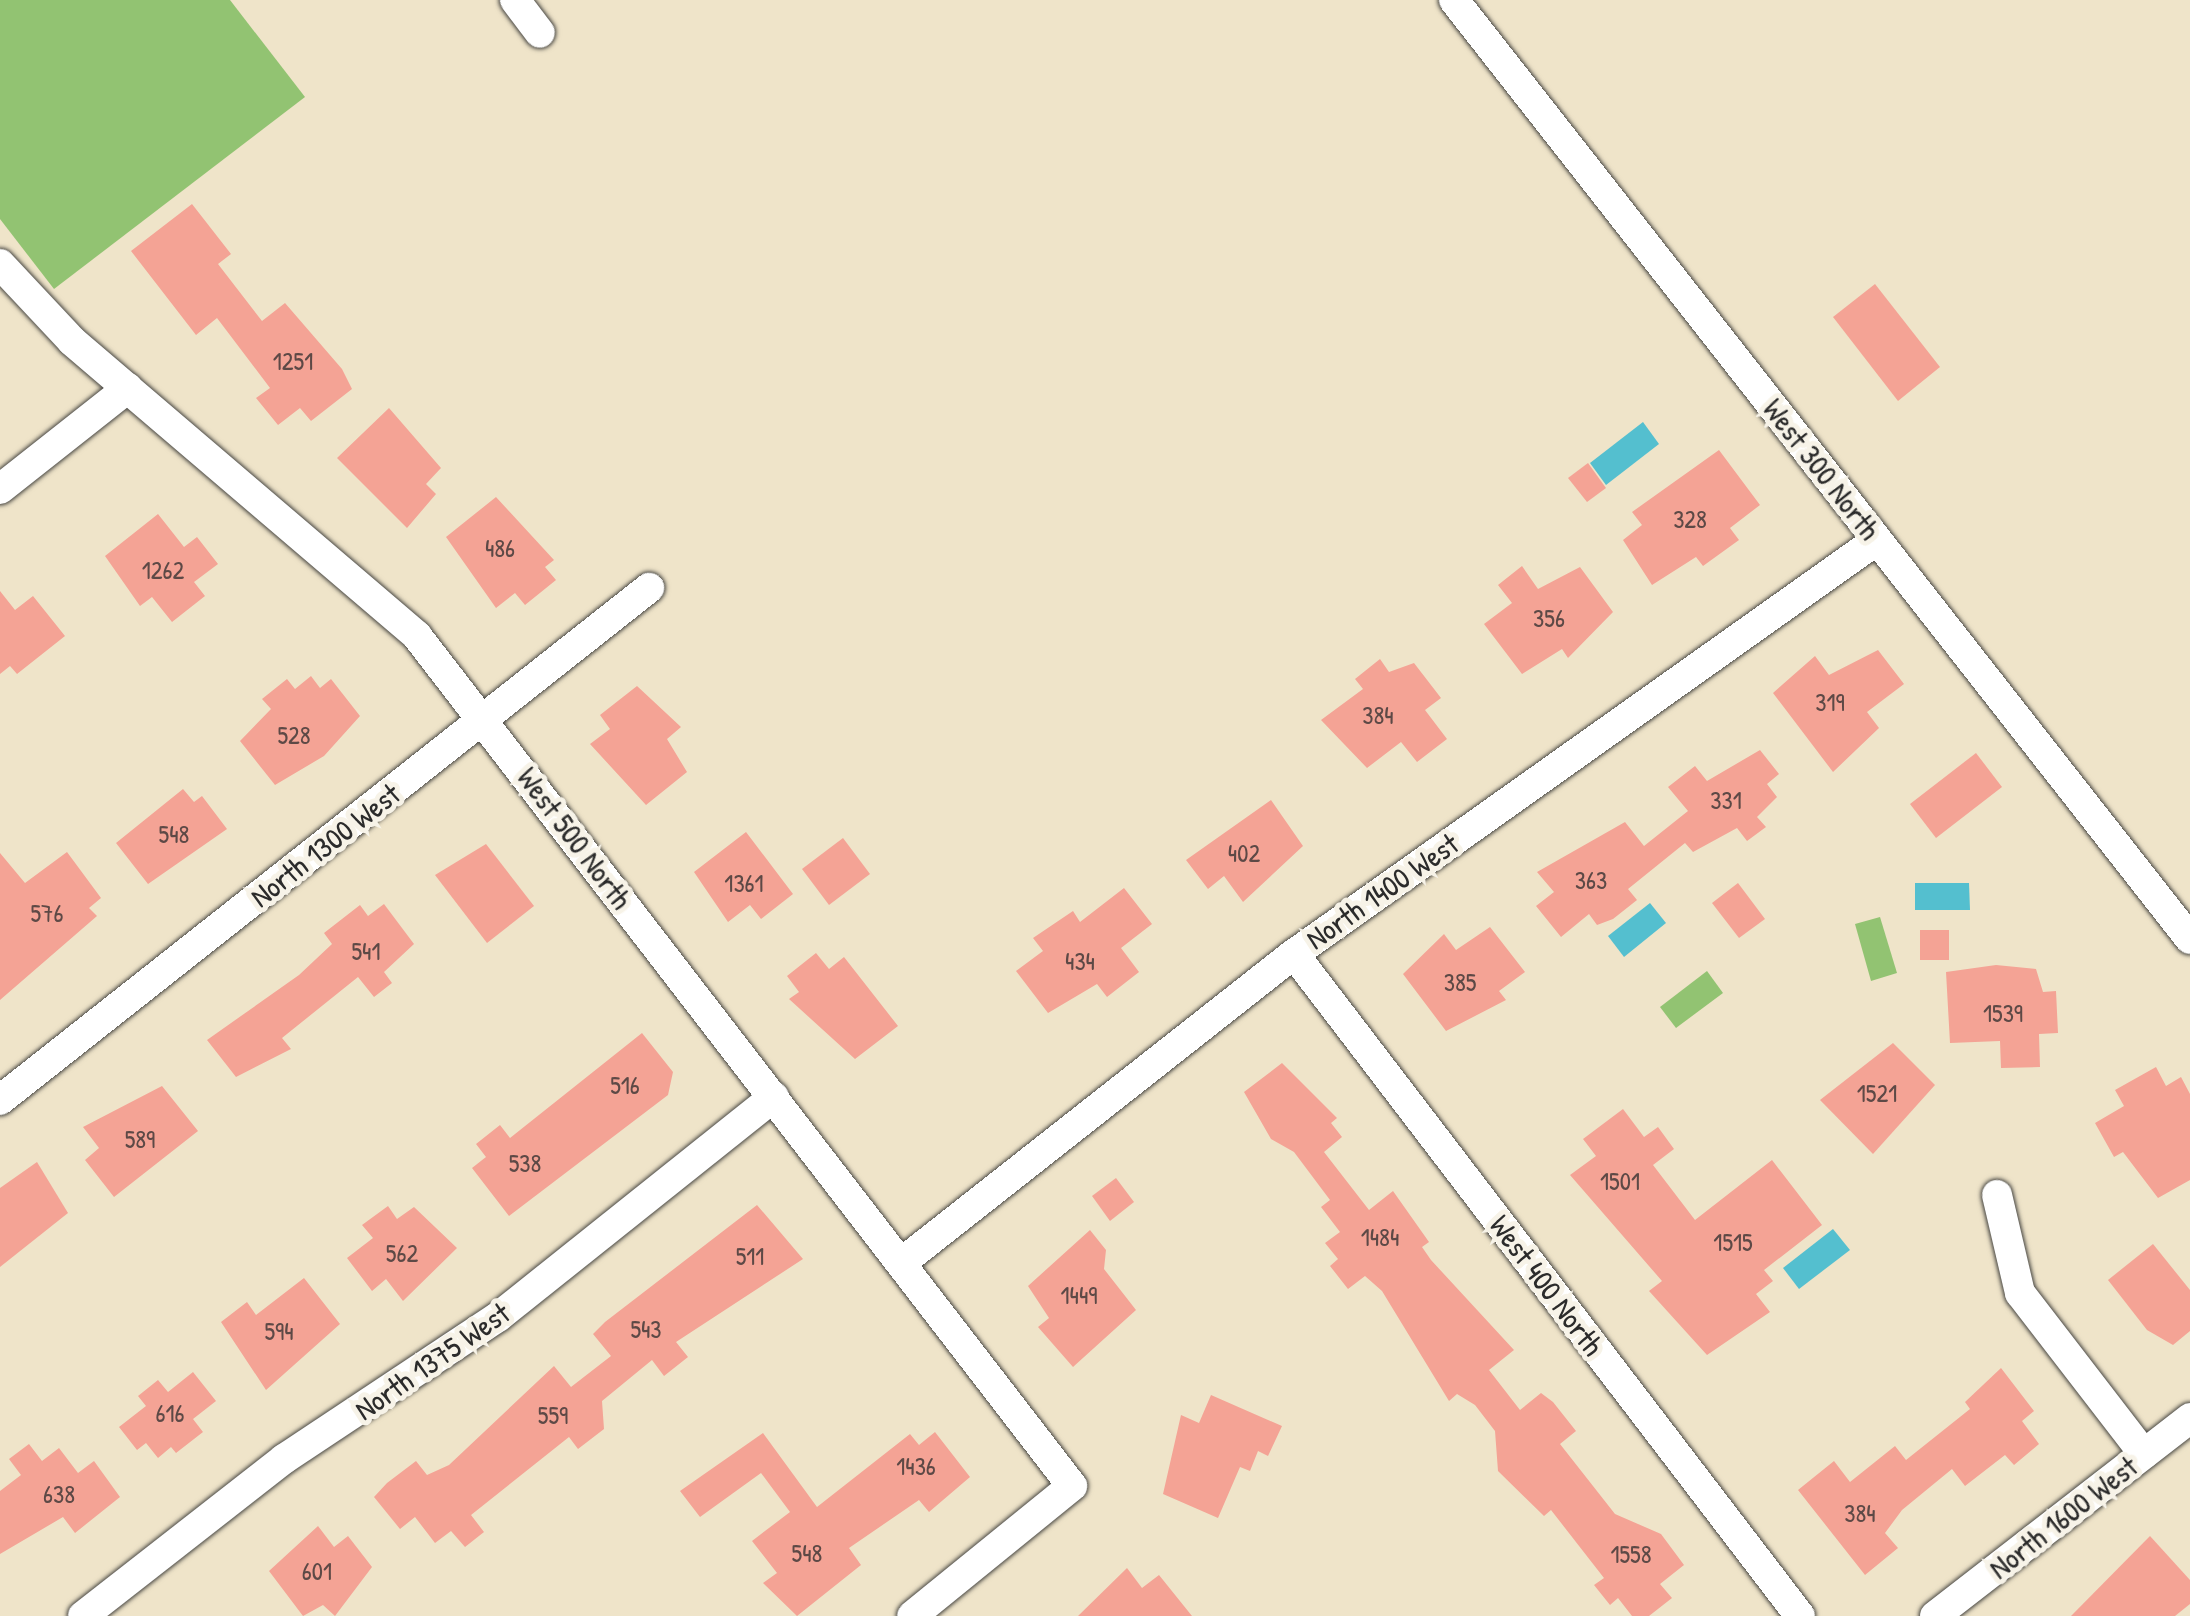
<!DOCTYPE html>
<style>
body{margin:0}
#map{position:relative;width:2190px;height:1616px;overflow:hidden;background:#efe4c9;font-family:"Patrick Hand",sans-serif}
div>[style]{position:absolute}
.green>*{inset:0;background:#92c372}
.water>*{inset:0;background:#54bfcf}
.building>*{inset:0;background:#f4a395}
.roads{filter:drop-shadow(0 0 2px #484743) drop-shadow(0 0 2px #484743)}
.minor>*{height:30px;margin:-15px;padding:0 15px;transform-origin:15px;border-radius:15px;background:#fff}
span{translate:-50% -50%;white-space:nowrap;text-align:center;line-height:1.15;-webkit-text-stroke:10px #f7f3e8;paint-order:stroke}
.number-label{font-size:25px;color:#5d4946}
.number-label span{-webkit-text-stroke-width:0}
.street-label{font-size:30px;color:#2b2b2b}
</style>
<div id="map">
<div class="green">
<i style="clip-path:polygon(0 0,230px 0,305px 97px,54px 289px,0 219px)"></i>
<i style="clip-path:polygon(1880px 917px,1897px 973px,1871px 981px,1855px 924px)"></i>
<i style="clip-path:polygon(1707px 971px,1723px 993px,1676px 1028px,1660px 1007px)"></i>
</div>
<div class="water">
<i style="clip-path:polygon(1643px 422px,1659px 444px,1606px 485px,1590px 463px)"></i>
<i style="clip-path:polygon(1915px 883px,1969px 883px,1970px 910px,1915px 910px)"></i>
<i style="clip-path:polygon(1650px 903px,1666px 923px,1624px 957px,1608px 936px)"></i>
<i style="clip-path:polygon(1833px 1229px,1850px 1250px,1799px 1289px,1783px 1268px)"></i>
</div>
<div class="building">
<i style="clip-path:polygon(192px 204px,231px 254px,218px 264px,262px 321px,285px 303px,342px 369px,352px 389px,311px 421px,300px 408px,278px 425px,256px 398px,270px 388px,217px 318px,196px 335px,131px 251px)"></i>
<i style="clip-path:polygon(1875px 284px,1940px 367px,1898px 401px,1833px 317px)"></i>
<i style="clip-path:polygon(389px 408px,441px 468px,426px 484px,436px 494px,407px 528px,337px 458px)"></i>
<i style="clip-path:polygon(1719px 450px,1760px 505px,1730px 528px,1739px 540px,1703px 566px,1696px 557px,1652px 585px,1623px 540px,1642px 525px,1632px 512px)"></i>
<i style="clip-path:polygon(1588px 463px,1606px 488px,1587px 502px,1568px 478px)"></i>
<i style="clip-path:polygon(496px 497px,554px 560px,545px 567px,556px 580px,525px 605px,515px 593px,496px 608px,446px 537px)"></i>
<i style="clip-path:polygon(158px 514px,184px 547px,197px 537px,218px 564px,194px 582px,205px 596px,172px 622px,152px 597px,140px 606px,105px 556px)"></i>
<i style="clip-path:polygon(1522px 566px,1538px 589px,1580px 567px,1613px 612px,1568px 658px,1562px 649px,1522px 674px,1484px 624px,1512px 603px,1498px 585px)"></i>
<i style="clip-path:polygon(0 591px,15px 610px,33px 596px,65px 636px,17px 674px,10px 666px,0 674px)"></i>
<i style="clip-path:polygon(1878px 650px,1904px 684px,1867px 712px,1879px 728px,1833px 772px,1773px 693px,1815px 656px,1829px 675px)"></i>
<i style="clip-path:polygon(1380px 659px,1389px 672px,1414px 663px,1441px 698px,1425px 710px,1447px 739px,1417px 762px,1401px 742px,1367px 768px,1321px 720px,1363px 689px,1355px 679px)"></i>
<i style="clip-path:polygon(311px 676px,320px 688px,331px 679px,360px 716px,324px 756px,275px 785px,240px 741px,271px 709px,262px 699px,287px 679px,295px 689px)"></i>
<i style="clip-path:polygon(637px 686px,681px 727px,667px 739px,687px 772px,646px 805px,590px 744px,610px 729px,600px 715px)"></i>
<i style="clip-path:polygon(1760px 750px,1779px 774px,1767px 784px,1777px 797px,1757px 817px,1766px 827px,1747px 841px,1737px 828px,1693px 852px,1685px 843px,1628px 889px,1637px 900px,1613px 919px,1597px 925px,1589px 914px,1561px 937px,1536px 906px,1554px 892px,1537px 872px,1625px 822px,1644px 846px,1688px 811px,1668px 787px,1695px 766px,1707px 781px)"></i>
<i style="clip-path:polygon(1976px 753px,2002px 787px,1936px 838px,1910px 804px)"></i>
<i style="clip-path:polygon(183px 789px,194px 802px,202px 796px,227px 829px,148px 884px,116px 843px)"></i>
<i style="clip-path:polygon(1271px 800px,1303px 846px,1243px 902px,1224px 876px,1208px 889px,1186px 860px)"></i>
<i style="clip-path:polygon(746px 832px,793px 894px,761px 919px,750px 905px,728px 922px,694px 872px)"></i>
<i style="clip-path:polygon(843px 838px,870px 874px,829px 905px,802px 869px)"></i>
<i style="clip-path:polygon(486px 844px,534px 906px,487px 943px,435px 875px)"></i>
<i style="clip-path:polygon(67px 852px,101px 898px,89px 908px,97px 916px,0 1000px,0 853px,25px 883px)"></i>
<i style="clip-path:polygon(1738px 883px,1765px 919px,1739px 938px,1712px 903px)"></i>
<i style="clip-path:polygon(1124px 888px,1152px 924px,1121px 948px,1139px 972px,1107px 997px,1097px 984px,1048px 1013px,1016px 971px,1043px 951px,1033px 938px,1073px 911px,1080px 922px)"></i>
<i style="clip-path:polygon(384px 904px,414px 944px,384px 972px,392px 983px,374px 997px,358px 977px,282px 1038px,291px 1049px,236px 1077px,207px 1040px,299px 975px,332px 944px,324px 933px,360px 905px,368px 916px)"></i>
<i style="clip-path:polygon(1490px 927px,1525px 972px,1499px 991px,1506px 1000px,1446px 1031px,1403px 974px,1444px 934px,1456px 950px)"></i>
<i style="clip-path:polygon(1920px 930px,1949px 930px,1949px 960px,1920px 960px)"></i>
<i style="clip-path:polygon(816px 953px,829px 969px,844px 957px,898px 1026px,855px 1059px,789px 999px,799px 992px,787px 976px)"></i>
<i style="clip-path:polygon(1996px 965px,2036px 969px,2043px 992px,2056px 991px,2058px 1033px,2039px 1034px,2040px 1067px,2001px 1068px,2000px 1041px,1950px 1043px,1946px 972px)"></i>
<i style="clip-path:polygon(642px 1033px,673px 1072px,668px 1095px,509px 1216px,472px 1168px,486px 1157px,476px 1144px,500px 1125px,510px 1138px)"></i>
<i style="clip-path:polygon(1893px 1043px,1935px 1085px,1873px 1154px,1820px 1100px)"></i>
<i style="clip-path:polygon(1282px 1063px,1337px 1118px,1331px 1123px,1342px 1137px,1324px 1152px,1369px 1210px,1393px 1191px,1429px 1242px,1422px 1247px,1431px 1260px,1514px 1350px,1489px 1370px,1520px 1410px,1541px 1393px,1553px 1402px,1576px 1431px,1560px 1444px,1615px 1514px,1661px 1534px,1684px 1565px,1660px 1584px,1672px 1598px,1649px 1616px,1632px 1616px,1618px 1598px,1610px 1605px,1594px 1585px,1604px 1578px,1551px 1510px,1544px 1516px,1498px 1471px,1495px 1431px,1475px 1405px,1457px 1394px,1449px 1401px,1382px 1291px,1365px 1276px,1348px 1289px,1330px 1266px,1338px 1259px,1325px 1243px,1340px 1232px,1321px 1207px,1330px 1200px,1294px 1152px,1271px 1139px,1244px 1092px)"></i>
<i style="clip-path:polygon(2156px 1067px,2166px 1086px,2181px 1077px,2190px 1094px,2190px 1180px,2158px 1198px,2123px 1152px,2114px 1157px,2095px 1123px,2124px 1106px,2115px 1090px)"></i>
<i style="clip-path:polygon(162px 1086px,198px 1131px,114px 1197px,85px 1160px,99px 1148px,83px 1127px)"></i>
<i style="clip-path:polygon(1623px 1109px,1644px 1137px,1658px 1127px,1674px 1149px,1653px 1165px,1695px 1220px,1772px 1160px,1822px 1225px,1764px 1270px,1773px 1281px,1756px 1294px,1770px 1312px,1707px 1355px,1649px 1291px,1662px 1281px,1570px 1175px,1596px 1156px,1583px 1139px)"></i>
<i style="clip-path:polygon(37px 1162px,68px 1213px,0 1267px,0 1188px)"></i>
<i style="clip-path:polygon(1116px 1178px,1134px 1202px,1110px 1221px,1092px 1196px)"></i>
<i style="clip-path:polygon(757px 1205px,803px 1259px,676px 1342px,688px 1357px,664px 1376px,652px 1360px,602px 1401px,604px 1429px,578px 1449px,569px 1437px,471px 1515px,484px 1532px,465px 1547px,451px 1531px,435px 1543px,415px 1517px,400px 1529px,374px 1497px,387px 1483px,416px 1461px,427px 1475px,449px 1465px,554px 1366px,571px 1387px,611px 1356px,593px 1334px,605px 1322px)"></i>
<i style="clip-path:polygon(388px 1206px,397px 1219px,414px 1207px,457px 1248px,403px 1301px,386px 1279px,372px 1291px,347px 1258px,373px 1238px,362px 1225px)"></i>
<i style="clip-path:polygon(1090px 1230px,1106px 1250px,1104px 1269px,1136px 1310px,1073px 1367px,1038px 1327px,1049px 1318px,1028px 1286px)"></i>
<i style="clip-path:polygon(2153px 1244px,2190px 1290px,2190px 1331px,2173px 1345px,2147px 1330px,2108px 1280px)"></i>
<i style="clip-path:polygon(304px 1278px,340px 1324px,266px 1390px,221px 1322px,247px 1302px,256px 1315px)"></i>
<i style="clip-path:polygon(2001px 1368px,2034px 1411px,2022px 1421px,2039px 1444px,2014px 1465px,2005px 1455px,1965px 1486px,1952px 1469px,1902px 1510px,1885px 1533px,1898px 1548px,1865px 1575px,1798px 1490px,1834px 1461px,1850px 1482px,1895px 1446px,1906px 1460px,1970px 1409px,1965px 1402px)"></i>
<i style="clip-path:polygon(193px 1372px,216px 1401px,193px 1419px,203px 1432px,176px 1453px,171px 1447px,158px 1458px,146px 1443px,137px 1450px,119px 1427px,146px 1406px,138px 1396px,158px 1380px,168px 1392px)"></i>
<i style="clip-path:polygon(1211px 1395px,1282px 1426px,1268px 1456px,1258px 1451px,1250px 1471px,1240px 1467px,1218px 1518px,1163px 1494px,1181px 1415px,1199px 1423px)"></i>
<i style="clip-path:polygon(935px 1432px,970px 1477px,929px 1512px,919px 1500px,849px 1548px,861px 1565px,797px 1616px,763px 1583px,777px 1573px,752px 1541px,790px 1512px,761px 1473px,700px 1517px,680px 1491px,763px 1433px,817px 1507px,910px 1434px,919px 1445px)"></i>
<i style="clip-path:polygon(29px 1444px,42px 1461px,59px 1448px,78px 1473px,94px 1461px,120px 1497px,75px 1533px,63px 1517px,0 1554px,0 1491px,21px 1475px,9px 1459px)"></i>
<i style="clip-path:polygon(318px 1526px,334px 1547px,348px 1536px,372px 1567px,335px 1616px,323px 1605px,303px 1616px,269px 1571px)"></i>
<i style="clip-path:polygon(2150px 1536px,2190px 1580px,2190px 1604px,2175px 1616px,2071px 1616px)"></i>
<i style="clip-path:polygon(1127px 1568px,1142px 1588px,1159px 1575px,1192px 1616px,1078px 1616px)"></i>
</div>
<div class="roads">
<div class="minor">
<i style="left:515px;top:0;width:41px;rotate:52.9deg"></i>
<i style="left:1454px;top:0;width:1193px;rotate:51.91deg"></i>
<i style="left:0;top:264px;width:105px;rotate:46.9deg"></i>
<i style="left:72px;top:341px;width:454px;rotate:40.5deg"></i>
<i style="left:417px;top:636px;width:1073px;rotate:52.38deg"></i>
<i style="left:1072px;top:1486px;width:206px;rotate:140.9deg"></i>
<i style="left:0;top:489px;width:163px;rotate:-38.3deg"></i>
<i style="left:1294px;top:954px;width:833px;rotate:52.61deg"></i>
<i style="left:0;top:1100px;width:827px;rotate:-38.27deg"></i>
<i style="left:1997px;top:1195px;width:101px;rotate:76.8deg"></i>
<i style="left:2020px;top:1293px;width:203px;rotate:52.4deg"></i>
<i style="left:901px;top:1263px;width:500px;rotate:-38.2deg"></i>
<i style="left:1294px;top:954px;width:715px;rotate:-35.38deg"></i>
<i style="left:83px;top:1616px;width:255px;rotate:-38deg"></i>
<i style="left:284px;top:1459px;width:257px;rotate:-33.6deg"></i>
<i style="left:498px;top:1317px;width:353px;rotate:-38.6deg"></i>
<i style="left:1935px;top:1616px;width:323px;rotate:-37.8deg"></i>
</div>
</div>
<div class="number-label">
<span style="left:293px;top:361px">1251</span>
<span style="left:1690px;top:519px">328</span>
<span style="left:500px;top:548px">486</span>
<span style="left:163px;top:570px">1262</span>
<span style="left:1549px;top:618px">356</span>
<span style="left:1830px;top:702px">319</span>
<span style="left:1378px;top:715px">384</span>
<span style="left:294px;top:735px">528</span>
<span style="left:1726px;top:800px">331</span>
<span style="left:174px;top:834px">548</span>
<span style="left:1244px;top:853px">402</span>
<span style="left:1591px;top:880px">363</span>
<span style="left:744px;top:883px">1361</span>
<span style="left:47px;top:913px">576</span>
<span style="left:366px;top:951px">541</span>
<span style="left:1080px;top:961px">434</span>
<span style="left:1460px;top:982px">385</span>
<span style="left:2003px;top:1013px">1539</span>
<span style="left:625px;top:1085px">516</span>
<span style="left:1877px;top:1093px">1521</span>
<span style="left:140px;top:1139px">589</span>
<span style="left:525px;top:1163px">538</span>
<span style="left:1620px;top:1181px">1501</span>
<span style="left:1380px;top:1237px">1484</span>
<span style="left:1733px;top:1242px">1515</span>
<span style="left:402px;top:1253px">562</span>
<span style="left:750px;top:1256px">511</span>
<span style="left:1079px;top:1295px">1449</span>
<span style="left:646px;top:1329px">543</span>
<span style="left:279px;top:1331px">594</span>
<span style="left:170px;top:1413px">616</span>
<span style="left:553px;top:1415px">559</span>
<span style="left:916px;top:1466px">1436</span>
<span style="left:59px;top:1494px">638</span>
<span style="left:1860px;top:1513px">384</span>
<span style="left:807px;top:1553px">548</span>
<span style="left:1631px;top:1554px">1558</span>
<span style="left:317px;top:1571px">601</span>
</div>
<div class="street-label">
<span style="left:1822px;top:469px;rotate:52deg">West 300 North</span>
<span style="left:575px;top:838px;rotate:53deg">West 500 North</span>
<span style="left:325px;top:845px;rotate:-38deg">North 1300 West</span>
<span style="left:1382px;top:891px;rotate:-35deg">North 1400 West</span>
<span style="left:1547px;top:1285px;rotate:53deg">West 400 North</span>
<span style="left:432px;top:1361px;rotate:-35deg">North 1375 West</span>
<span style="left:2063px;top:1517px;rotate:-38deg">North 1600 West</span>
</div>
</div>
